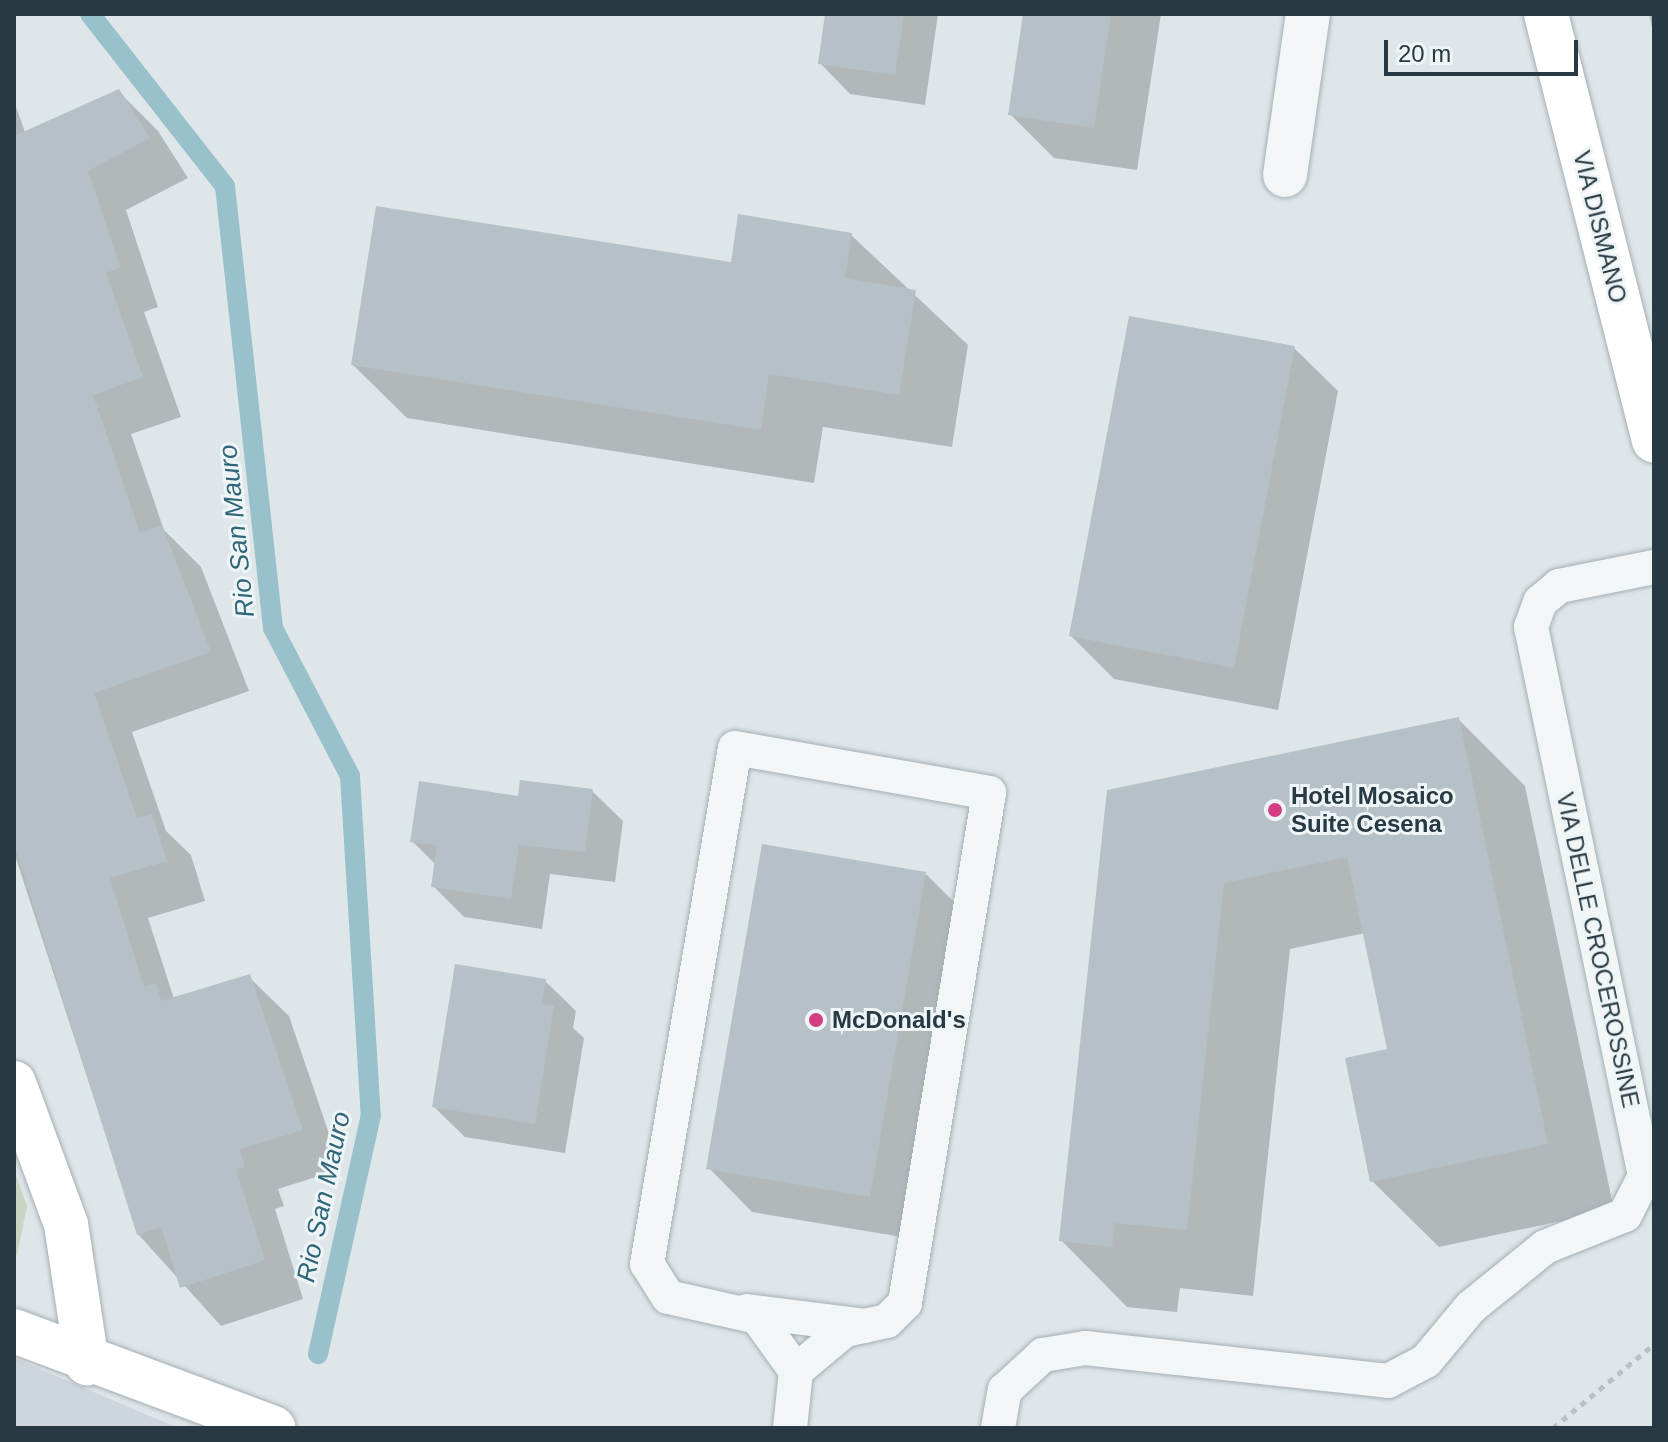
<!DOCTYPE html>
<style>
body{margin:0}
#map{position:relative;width:1668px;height:1442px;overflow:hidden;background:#dfe6e9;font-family:Helvetica,sans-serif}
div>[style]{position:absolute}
.built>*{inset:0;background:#cdd6dc}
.green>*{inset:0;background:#cbd4c0}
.shadow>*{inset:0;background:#0003}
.stream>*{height:20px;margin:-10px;padding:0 10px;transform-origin:10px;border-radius:10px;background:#98c1cb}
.building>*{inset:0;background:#b6c1c7}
.path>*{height:5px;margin-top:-2.5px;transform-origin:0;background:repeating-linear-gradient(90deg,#b9c1c4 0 6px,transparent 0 12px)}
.roads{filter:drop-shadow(0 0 2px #a4afb4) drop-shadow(0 0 2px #a4afb4)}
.lane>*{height:34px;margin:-17px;padding:0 17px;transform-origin:17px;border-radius:17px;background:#f2f6f7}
.street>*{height:44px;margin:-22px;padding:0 22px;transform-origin:22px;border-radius:22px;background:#f2f6f7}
.secondary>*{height:44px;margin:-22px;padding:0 22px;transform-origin:22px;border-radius:22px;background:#fff}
.dots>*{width:22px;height:22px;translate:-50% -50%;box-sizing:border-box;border:4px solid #eff5f7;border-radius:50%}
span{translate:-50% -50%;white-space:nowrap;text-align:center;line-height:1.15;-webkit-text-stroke:6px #eff5f7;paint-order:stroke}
.street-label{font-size:24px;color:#273942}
.poi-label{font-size:24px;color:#273942;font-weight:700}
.left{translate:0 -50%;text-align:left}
.water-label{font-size:26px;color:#2f6678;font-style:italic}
.frame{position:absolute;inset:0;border:16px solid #273942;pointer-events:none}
.scale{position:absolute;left:1384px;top:40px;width:194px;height:36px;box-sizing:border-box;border:4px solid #273942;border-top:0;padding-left:10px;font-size:24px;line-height:28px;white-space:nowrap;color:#273942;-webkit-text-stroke:6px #eff5f7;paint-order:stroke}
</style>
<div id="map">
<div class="built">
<i style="clip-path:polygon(14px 1358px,178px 1428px,14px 1428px)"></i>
</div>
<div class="green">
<i style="clip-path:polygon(14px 1170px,27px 1206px,17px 1255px,14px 1254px)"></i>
</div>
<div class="shadow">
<i style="clip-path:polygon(827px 14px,938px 14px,925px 105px,850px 94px,820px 63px)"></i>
<i style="clip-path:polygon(1025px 14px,1161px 14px,1137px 170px,1054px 158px,1010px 114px)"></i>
<i style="clip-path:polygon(1649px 14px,1654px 14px,1654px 36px)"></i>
<i style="clip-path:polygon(118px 91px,158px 131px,188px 178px,126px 210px,158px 307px,144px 312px,181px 417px,131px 434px,164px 530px,201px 567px,249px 691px,132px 732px,166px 831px,191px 855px,205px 901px,148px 918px,174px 999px,249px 977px,289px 1016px,341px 1169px,278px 1189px,284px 1206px,275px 1209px,303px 1299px,221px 1326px,138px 1234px,14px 852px,14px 101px,25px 132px)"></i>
<i style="clip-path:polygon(851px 235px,968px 345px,952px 447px,823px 427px,814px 483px,407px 418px,353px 365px)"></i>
<i style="clip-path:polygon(1294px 348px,1338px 391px,1278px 710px,1114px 679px,1071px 636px)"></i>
<i style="clip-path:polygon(1458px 719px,1525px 786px,1614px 1210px,1439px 1247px,1372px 1181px,1389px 1051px,1365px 933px,1290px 949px,1253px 1296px,1180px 1288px,1177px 1312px,1127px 1307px,1061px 1240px,1109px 792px)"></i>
<i style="clip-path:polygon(592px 791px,623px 821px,615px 882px,550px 874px,542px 929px,464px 917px,433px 886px,436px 865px,412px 841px,520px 799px)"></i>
<i style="clip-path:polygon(926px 874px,969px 917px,914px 1239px,752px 1212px,709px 1168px)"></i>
<i style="clip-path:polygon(545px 981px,576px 1011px,573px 1028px,584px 1038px,565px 1153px,465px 1137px,434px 1107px)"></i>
</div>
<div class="stream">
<i style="left:90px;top:14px;width:219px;rotate:51.9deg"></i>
<i style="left:225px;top:186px;width:445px;rotate:83.8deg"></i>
<i style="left:273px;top:628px;width:167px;rotate:62.5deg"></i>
<i style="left:350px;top:776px;width:340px;rotate:86.5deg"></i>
<i style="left:371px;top:1115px;width:245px;rotate:102.5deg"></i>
</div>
<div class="building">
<i style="clip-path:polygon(825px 14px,904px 14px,895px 75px,818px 64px)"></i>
<i style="clip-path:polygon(1023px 14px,1111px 14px,1094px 128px,1008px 115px)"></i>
<i style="clip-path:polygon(119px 89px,150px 138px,88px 171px,120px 267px,106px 273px,143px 377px,93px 395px,140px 533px,162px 525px,211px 652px,94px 693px,137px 818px,152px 814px,167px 861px,110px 878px,144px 987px,156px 983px,161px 1001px,250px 974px,303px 1130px,240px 1149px,245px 1167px,236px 1169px,265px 1260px,180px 1288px,161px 1227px,137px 1235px,14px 844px,14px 136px)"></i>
<i style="clip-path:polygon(376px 206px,731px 262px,738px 214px,852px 233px,845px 278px,916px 290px,899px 395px,769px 374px,761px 430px,351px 365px)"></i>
<i style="clip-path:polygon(1129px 316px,1295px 346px,1234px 668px,1069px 636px)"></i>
<i style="clip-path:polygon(1459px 717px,1548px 1144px,1370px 1182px,1345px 1058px,1387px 1049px,1347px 857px,1224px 883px,1187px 1230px,1115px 1223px,1112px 1247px,1059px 1241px,1107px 790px)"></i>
<i style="clip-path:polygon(520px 780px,593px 789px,585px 852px,519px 845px,511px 899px,431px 887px,437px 845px,410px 842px,419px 781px,518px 796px)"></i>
<i style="clip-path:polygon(762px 844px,926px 872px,870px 1197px,706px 1169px)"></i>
<i style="clip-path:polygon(455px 964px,546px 979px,542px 1004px,554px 1006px,535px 1124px,432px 1107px)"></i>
</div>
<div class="path">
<i style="left:1553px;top:1428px;width:131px;rotate:-39.7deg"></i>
</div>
<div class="roads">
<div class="lane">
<i style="left:735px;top:748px;width:258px;rotate:10deg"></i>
<i style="left:989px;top:793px;width:517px;rotate:99.35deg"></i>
<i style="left:905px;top:1303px;width:25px;rotate:135deg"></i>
<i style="left:887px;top:1321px;width:43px;rotate:167.9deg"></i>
<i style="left:845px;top:1330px;width:64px;rotate:140.1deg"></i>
<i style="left:796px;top:1371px;width:67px;rotate:-125.8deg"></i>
<i style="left:757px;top:1317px;width:91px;rotate:-167.3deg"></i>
<i style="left:668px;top:1297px;width:39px;rotate:-122deg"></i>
<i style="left:647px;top:1264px;width:523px;rotate:-80.32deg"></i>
<i style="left:747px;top:1311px;width:119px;rotate:7.2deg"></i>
<i style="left:790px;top:1428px;width:57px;rotate:-84deg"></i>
<i style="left:998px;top:1428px;width:39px;rotate:-80deg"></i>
<i style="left:1005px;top:1390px;width:52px;rotate:-42.6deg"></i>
<i style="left:1043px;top:1355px;width:43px;rotate:-9.5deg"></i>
<i style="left:1085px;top:1348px;width:305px;rotate:6.2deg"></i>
<i style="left:1388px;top:1381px;width:43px;rotate:-27.8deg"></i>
<i style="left:1426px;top:1361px;width:70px;rotate:-50.2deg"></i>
<i style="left:1471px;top:1307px;width:95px;rotate:-39deg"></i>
<i style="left:1545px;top:1247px;width:86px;rotate:-21.8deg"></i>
<i style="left:1625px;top:1215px;width:44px;rotate:-62.9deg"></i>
<i style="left:1645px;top:1176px;width:561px;rotate:-101.73deg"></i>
<i style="left:1531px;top:627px;width:27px;rotate:-70deg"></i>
<i style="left:1540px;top:602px;width:25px;rotate:-40deg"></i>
<i style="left:1559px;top:586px;width:97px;rotate:-11.3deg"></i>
</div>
<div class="street">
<i style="left:1285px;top:175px;width:163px;rotate:-81.9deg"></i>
</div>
<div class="secondary">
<i style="left:1546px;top:14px;width:440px;rotate:75.8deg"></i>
<i style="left:14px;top:1083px;width:150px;rotate:69.8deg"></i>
<i style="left:66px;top:1224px;width:141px;rotate:81.4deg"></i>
<i style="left:14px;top:1331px;width:277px;rotate:20.5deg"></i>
</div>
</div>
<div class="dots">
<i style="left:1275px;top:810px;background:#d53d83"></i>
<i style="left:816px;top:1020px;background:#d53d83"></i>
</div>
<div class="street-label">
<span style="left:1600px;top:227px;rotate:76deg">VIA DISMANO</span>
<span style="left:1598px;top:950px;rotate:78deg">VIA DELLE CROCEROSSINE</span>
</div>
<div class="poi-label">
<span class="left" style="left:1291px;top:810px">Hotel Mosaico<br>Suite Cesena</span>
<span class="left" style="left:832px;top:1020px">McDonald's</span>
</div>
<div class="water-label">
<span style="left:237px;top:531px;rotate:-96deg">Rio San Mauro</span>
<span style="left:324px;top:1197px;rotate:-78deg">Rio San Mauro</span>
</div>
<div class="frame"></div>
<div class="scale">20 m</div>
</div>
